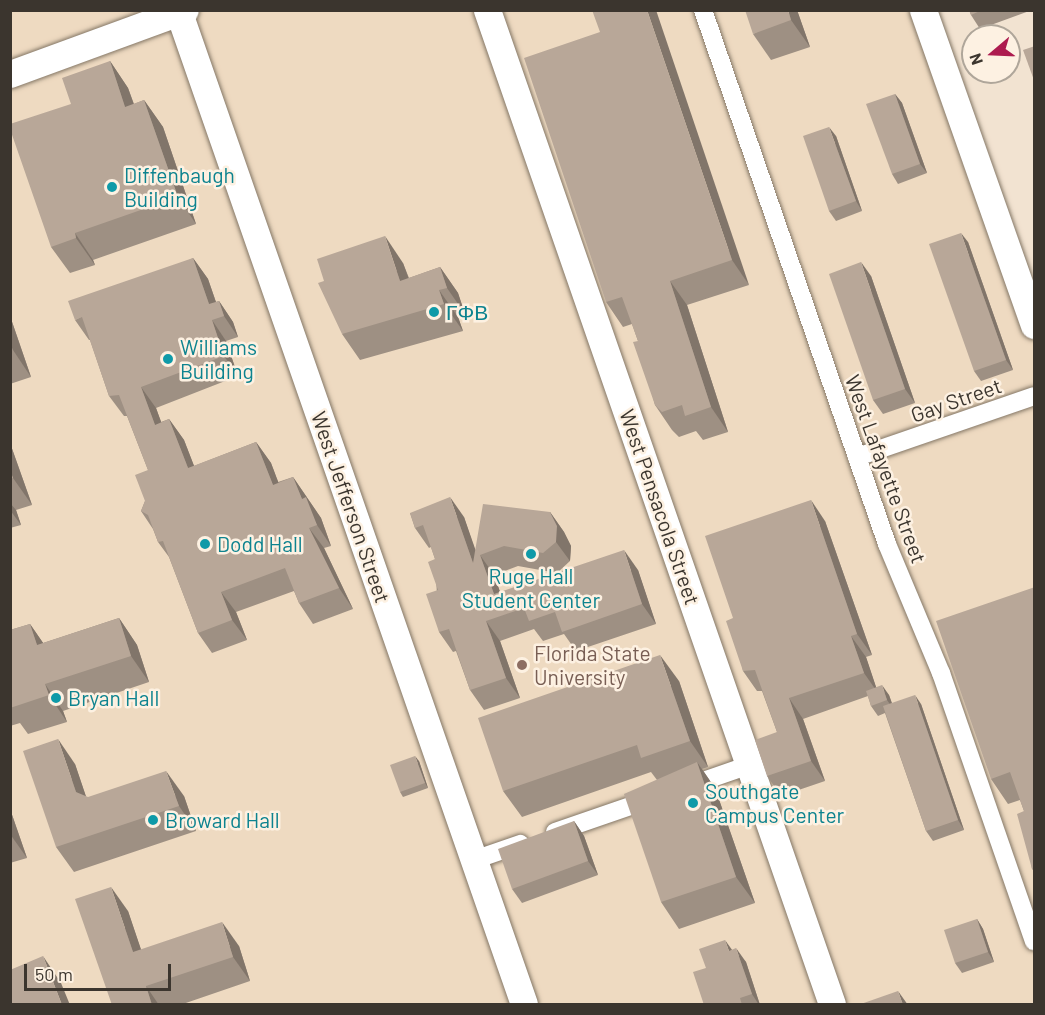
<!DOCTYPE html>
<meta charset="utf-8">
<style>
body{margin:0}
#map{position:relative;width:1045px;height:1015px;overflow:hidden;background:#f2e3d1;font-family:Barlow,sans-serif}
div>[style]{position:absolute}
.built>*{inset:0;background:#eedac1}
.roads{filter:drop-shadow(0 0 2px #847766) drop-shadow(0 0 2px #847766)}
.street>*{height:18px;margin:-9px;padding:0 9px;transform-origin:9px;border-radius:9px;background:#fff}
.secondary>*{height:27px;margin:-13.5px;padding:0 13.5px;transform-origin:13.5px;border-radius:13.5px;background:#fff}
.wall>*{inset:0;background:#9e9083}
.shaded-wall>*{inset:0;background:#81756a}
.building>*{inset:0;background:#b8a798}
.dots>*{width:16px;height:16px;translate:-50% -50%;box-sizing:border-box;border:3px solid #fdf1e2;border-radius:50%}
span{translate:-50% -50%;white-space:nowrap;text-align:center;line-height:1.15;-webkit-text-stroke:5px #fdf1e2;paint-order:stroke}
.culture-label{font-size:21px;color:#0d838f}
.left{translate:0 -50%;text-align:left}
.street-label{font-size:21px;color:#3b352e}
.education-label{font-size:21px;color:#785e54}
.frame{position:absolute;inset:0;border:12px solid #3b352e;pointer-events:none}
.north{position:absolute;left:961px;top:24px;width:60px;height:60px;box-sizing:border-box;background:#fdf1e2;border:2px solid #afa69a;border-radius:50%;rotate:251deg;font-size:16px;font-weight:700;line-height:24px;text-align:center;color:#3b352e}
.north::after{content:'';display:block;margin:auto;width:21px;height:27px;background:#ad1b4f;clip-path:polygon(50% 0,100% 100%,50% 72%,0 100%)}
.scale{position:absolute;left:24px;top:964px;width:147px;height:27px;box-sizing:border-box;border:3px solid #3b352e;border-top:0;padding-left:8px;font-size:18px;line-height:21px;white-space:nowrap;color:#3b352e;-webkit-text-stroke:4px #fdf1e2;paint-order:stroke}
</style>
<div id="map">
<div class="built">
<i style="clip-path:polygon(10px 11px,923px 11px,1034px 325px,1034px 1004px,11px 1004px)"></i>
</div>
<div class="roads">
<div class="street">
<i style="left:703px;top:10px;width:565px;rotate:70.99deg"></i>
<i style="left:887px;top:544px;width:140px;rotate:67.3deg"></i>
<i style="left:941px;top:673px;width:284px;rotate:70.9deg"></i>
<i style="left:857px;top:457px;width:187px;rotate:-19deg"></i>
<i style="left:686px;top:787px;width:67px;rotate:-19.2deg"></i>
<i style="left:555px;top:832px;width:102px;rotate:-19deg"></i>
<i style="left:474px;top:860px;width:49px;rotate:-19.2deg"></i>
</div>
<div class="secondary">
<i style="left:178px;top:10px;width:1052px;rotate:70.81deg"></i>
<i style="left:487px;top:10px;width:1052px;rotate:70.86deg"></i>
<i style="left:923px;top:10px;width:334px;rotate:70.6deg"></i>
<i style="left:10px;top:74px;width:186px;rotate:-20.1deg"></i>
</div>
</div>
<div class="wall">
<i style="clip-path:polygon(797px 10px,810px 47px,771px 60px,753px 34px)"></i>
<i style="clip-path:polygon(969px 10px,1032px 10px,980px 29px,971px 15px)"></i>
<i style="clip-path:polygon(600px 32px,749px 285px,687px 305px,728px 432px,703px 440px,696px 431px,679px 437px,672px 430px,655px 405px,638px 341px,632px 324px,623px 327px,606px 302px)"></i>
<i style="clip-path:polygon(110px 61px,128px 88px,134px 104px,144px 100px,163px 127px,196px 224px,93px 260px,95px 265px,70px 273px,51px 247px,71px 104px)"></i>
<i style="clip-path:polygon(895px 94px,902px 103px,927px 173px,898px 184px,892px 174px)"></i>
<i style="clip-path:polygon(836px 136px,862px 211px,836px 221px,829px 211px)"></i>
<i style="clip-path:polygon(968px 242px,1013px 370px,981px 381px,974px 371px)"></i>
<i style="clip-path:polygon(193px 258px,208px 279px,216px 302px,219px 301px,233px 322px,238px 337px,226px 341px,238px 376px,156px 408px,161px 422px,169px 419px,184px 440px,194px 466px,256px 442px,271px 463px,278px 482px,293px 477px,321px 518px,331px 546px,324px 548px,353px 609px,313px 624px,299px 603px,294px 591px,236px 612px,247px 640px,212px 653px,198px 633px,169px 557px,158px 542px,153px 529px,141px 511px,145px 501px,148px 470px,127px 416px,124px 416px,109px 396px,90px 340px,89px 340px,75px 320px)"></i>
<i style="clip-path:polygon(403px 263px,409px 278px,440px 267px,458px 293px,465px 314px,458px 317px,463px 331px,360px 360px,342px 334px)"></i>
<i style="clip-path:polygon(871px 276px,915px 403px,883px 414px,873px 400px)"></i>
<i style="clip-path:polygon(10px 316px,31px 377px,10px 384px)"></i>
<i style="clip-path:polygon(10px 443px,32px 505px,16px 510px,21px 525px,10px 528px)"></i>
<i style="clip-path:polygon(550px 512px,564px 532px,571px 546px,570px 561px,557px 573px,518px 566px,494px 575px,500px 592px,638px 570px,656px 624px,576px 651px,564px 634px,543px 641px,534px 629px,500px 641px,520px 698px,484px 710px,470px 690px,456px 651px,453px 652px,439px 632px,435px 559px,431px 547px,429px 548px,415px 528px,410px 513px,464px 517px,475px 550px)"></i>
<i style="clip-path:polygon(825px 521px,872px 655px,866px 657px,876px 687px,889px 695px,892px 703px,921px 704px,964px 830px,933px 841px,926px 831px,885px 713px,878px 716px,871px 706px,868px 696px,803px 719px,825px 781px,781px 796px,767px 776px,777px 732px,762px 691px,757px 691px,743px 671px,733px 618px)"></i>
<i style="clip-path:polygon(1035px 587px,1035px 872px,1032px 869px,1024px 811px,1020px 800px,1008px 804px,991px 779px)"></i>
<i style="clip-path:polygon(119px 618px,137px 645px,149px 682px,63px 711px,67px 722px,28px 734px,20px 723px,10px 726px,10px 630px,30px 624px,43px 643px)"></i>
<i style="clip-path:polygon(679px 681px,708px 767px,702px 769px,715px 788px,755px 903px,679px 929px,661px 902px,657px 780px,651px 772px,522px 817px,503px 791px)"></i>
<i style="clip-path:polygon(419px 761px,428px 788px,403px 797px,400px 792px)"></i>
<i style="clip-path:polygon(75px 764px,86px 797px,88px 797px,184px 796px,196px 831px,74px 872px,56px 847px)"></i>
<i style="clip-path:polygon(10px 809px,27px 858px,10px 863px)"></i>
<i style="clip-path:polygon(574px 821px,584px 836px,598px 875px,522px 903px,512px 889px)"></i>
<i style="clip-path:polygon(128px 911px,141px 950px,239px 946px,250px 981px,180px 1005px,112px 1005px)"></i>
<i style="clip-path:polygon(977px 919px,983px 929px,994px 962px,962px 973px,955px 963px)"></i>
<i style="clip-path:polygon(732px 950px,746px 962px,760px 1005px,704px 1005px,706px 968px)"></i>
</div>
<div class="shaded-wall">
<i style="clip-path:polygon(647px 10px,656px 10px,749px 285px,732px 260px)"></i>
<i style="clip-path:polygon(788px 10px,797px 10px,810px 47px,791px 20px)"></i>
<i style="clip-path:polygon(110px 61px,128px 88px,144px 133px,125px 107px)"></i>
<i style="clip-path:polygon(895px 94px,902px 103px,927px 173px,920px 164px)"></i>
<i style="clip-path:polygon(144px 100px,163px 127px,196px 224px,178px 197px)"></i>
<i style="clip-path:polygon(829px 127px,836px 136px,862px 211px,856px 201px)"></i>
<i style="clip-path:polygon(75px 233px,93px 260px,95px 265px,76px 238px)"></i>
<i style="clip-path:polygon(961px 233px,968px 242px,1013px 370px,1006px 360px)"></i>
<i style="clip-path:polygon(385px 236px,403px 263px,419px 307px,400px 281px)"></i>
<i style="clip-path:polygon(193px 258px,208px 279px,221px 317px,209px 304px)"></i>
<i style="clip-path:polygon(861px 262px,871px 276px,915px 403px,905px 389px)"></i>
<i style="clip-path:polygon(440px 267px,458px 293px,465px 314px,447px 288px)"></i>
<i style="clip-path:polygon(670px 281px,687px 305px,728px 432px,711px 407px)"></i>
<i style="clip-path:polygon(439px 290px,458px 317px,463px 331px,444px 304px)"></i>
<i style="clip-path:polygon(219px 301px,233px 322px,238px 337px,224px 316px)"></i>
<i style="clip-path:polygon(10px 316px,31px 377px,13px 350px,10px 343px)"></i>
<i style="clip-path:polygon(212px 320px,226px 341px,238px 376px,224px 356px)"></i>
<i style="clip-path:polygon(141px 387px,156px 408px,170px 446px,155px 425px)"></i>
<i style="clip-path:polygon(169px 419px,184px 440px,203px 489px,188px 468px)"></i>
<i style="clip-path:polygon(256px 442px,271px 463px,287px 505px,273px 485px)"></i>
<i style="clip-path:polygon(10px 443px,32px 505px,13px 478px,10px 470px)"></i>
<i style="clip-path:polygon(293px 477px,321px 518px,331px 546px,317px 525px,302px 499px)"></i>
<i style="clip-path:polygon(450px 497px,464px 517px,487px 583px,473px 563px)"></i>
<i style="clip-path:polygon(811px 500px,825px 521px,872px 655px,857px 634px)"></i>
<i style="clip-path:polygon(10px 503px,16px 510px,21px 525px,10px 510px)"></i>
<i style="clip-path:polygon(550px 512px,564px 532px,571px 546px,570px 561px,556px 542px)"></i>
<i style="clip-path:polygon(309px 528px,324px 548px,353px 609px,339px 588px)"></i>
<i style="clip-path:polygon(624px 550px,638px 570px,656px 624px,642px 604px)"></i>
<i style="clip-path:polygon(480px 555px,494px 575px,508px 614px,494px 594px)"></i>
<i style="clip-path:polygon(221px 592px,236px 612px,247px 640px,232px 620px)"></i>
<i style="clip-path:polygon(119px 618px,137px 645px,149px 682px,131px 656px)"></i>
<i style="clip-path:polygon(486px 621px,500px 641px,520px 698px,506px 678px)"></i>
<i style="clip-path:polygon(30px 624px,48px 650px,37px 645px)"></i>
<i style="clip-path:polygon(851px 636px,866px 657px,878px 693px,864px 673px)"></i>
<i style="clip-path:polygon(660px 655px,679px 681px,708px 767px,690px 741px)"></i>
<i style="clip-path:polygon(45px 684px,63px 711px,67px 722px,49px 695px)"></i>
<i style="clip-path:polygon(882px 685px,889px 695px,894px 710px,887px 700px)"></i>
<i style="clip-path:polygon(915px 695px,921px 704px,964px 830px,958px 820px)"></i>
<i style="clip-path:polygon(789px 698px,803px 719px,825px 781px,811px 761px)"></i>
<i style="clip-path:polygon(58px 739px,75px 764px,93px 817px,76px 792px)"></i>
<i style="clip-path:polygon(415px 756px,419px 761px,428px 788px,425px 783px)"></i>
<i style="clip-path:polygon(697px 762px,715px 788px,755px 903px,736px 877px)"></i>
<i style="clip-path:polygon(166px 771px,184px 796px,196px 831px,179px 806px)"></i>
<i style="clip-path:polygon(10px 809px,27px 858px,10px 834px)"></i>
<i style="clip-path:polygon(574px 821px,584px 836px,598px 875px,588px 861px)"></i>
<i style="clip-path:polygon(111px 887px,128px 911px,150px 976px,133px 952px)"></i>
<i style="clip-path:polygon(977px 919px,983px 929px,994px 962px,988px 952px)"></i>
<i style="clip-path:polygon(222px 922px,239px 946px,250px 981px,233px 957px)"></i>
<i style="clip-path:polygon(725px 940px,735px 954px,729px 951px)"></i>
<i style="clip-path:polygon(736px 948px,746px 962px,760px 1005px,759px 1005px,752px 994px)"></i>
<i style="clip-path:polygon(43px 956px,61px 983px,70px 1005px,62px 1005px)"></i>
<i style="clip-path:polygon(146px 986px,159px 1005px,152px 1005px)"></i>
<i style="clip-path:polygon(898px 991px,908px 1005px,903px 1005px)"></i>
</div>
<div class="building">
<i style="clip-path:polygon(592px 10px,647px 10px,732px 260px,670px 281px,711px 407px,685px 416px,682px 405px,662px 412px,655px 405px,633px 342px,638px 341px,622px 297px,606px 302px,524px 58px,600px 32px)"></i>
<i style="clip-path:polygon(745px 10px,788px 10px,791px 20px,753px 34px)"></i>
<i style="clip-path:polygon(969px 10px,982px 10px,971px 15px)"></i>
<i style="clip-path:polygon(1035px 46px,1035px 83px,1023px 50px)"></i>
<i style="clip-path:polygon(110px 61px,125px 107px,144px 100px,178px 197px,75px 233px,76px 238px,51px 247px,10px 129px,10px 124px,71px 104px,62px 78px)"></i>
<i style="clip-path:polygon(895px 94px,920px 164px,892px 174px,866px 104px)"></i>
<i style="clip-path:polygon(829px 127px,856px 201px,829px 211px,803px 136px)"></i>
<i style="clip-path:polygon(961px 233px,1006px 360px,974px 371px,929px 244px)"></i>
<i style="clip-path:polygon(385px 236px,400px 281px,440px 267px,447px 288px,439px 290px,444px 304px,342px 334px,318px 283px,324px 281px,317px 259px)"></i>
<i style="clip-path:polygon(193px 258px,209px 304px,219px 301px,224px 316px,212px 320px,224px 356px,141px 387px,155px 425px,169px 419px,188px 468px,256px 442px,273px 485px,293px 477px,302px 499px,306px 497px,317px 525px,309px 528px,339px 588px,299px 603px,285px 568px,221px 592px,232px 620px,198px 633px,163px 541px,158px 542px,148px 515px,141px 511px,145px 501px,135px 475px,148px 470px,119px 395px,109px 396px,82px 317px,75px 320px,68px 301px)"></i>
<i style="clip-path:polygon(861px 262px,905px 389px,873px 400px,829px 274px)"></i>
<i style="clip-path:polygon(10px 470px,13px 478px,10px 479px)"></i>
<i style="clip-path:polygon(450px 497px,473px 563px,483px 504px,550px 512px,557px 526px,556px 542px,543px 553px,504px 546px,480px 555px,494px 594px,624px 550px,642px 604px,562px 632px,555px 612px,529px 621px,524px 608px,486px 621px,506px 678px,470px 690px,449px 629px,439px 632px,426px 594px,438px 590px,428px 562px,435px 559px,423px 525px,415px 528px,410px 513px)"></i>
<i style="clip-path:polygon(811px 500px,857px 634px,851px 636px,864px 673px,789px 698px,811px 761px,767px 776px,755px 740px,777px 732px,755px 670px,743px 671px,726px 621px,733px 618px,705px 536px)"></i>
<i style="clip-path:polygon(1035px 587px,1035px 764px,1033px 764px,1035px 769px,1035px 868px,1032px 869px,1017px 814px,1024px 811px,1010px 772px,991px 779px,936px 621px)"></i>
<i style="clip-path:polygon(119px 618px,131px 656px,45px 684px,49px 695px,10px 708px,10px 630px,30px 624px,37px 645px)"></i>
<i style="clip-path:polygon(660px 655px,690px 741px,641px 758px,637px 745px,503px 791px,478px 718px)"></i>
<i style="clip-path:polygon(882px 685px,887px 700px,871px 706px,866px 691px)"></i>
<i style="clip-path:polygon(915px 695px,958px 820px,926px 831px,883px 706px)"></i>
<i style="clip-path:polygon(58px 739px,76px 792px,88px 797px,166px 771px,179px 806px,56px 847px,23px 751px)"></i>
<i style="clip-path:polygon(415px 756px,425px 783px,400px 792px,390px 765px)"></i>
<i style="clip-path:polygon(697px 762px,736px 877px,661px 902px,624px 794px)"></i>
<i style="clip-path:polygon(574px 821px,588px 861px,512px 889px,498px 849px)"></i>
<i style="clip-path:polygon(111px 887px,133px 952px,222px 922px,233px 957px,146px 986px,152px 1005px,112px 1005px,75px 899px)"></i>
<i style="clip-path:polygon(977px 919px,988px 952px,955px 963px,944px 930px)"></i>
<i style="clip-path:polygon(725px 940px,729px 951px,736px 948px,752px 994px,740px 998px,742px 1005px,704px 1005px,693px 972px,706px 968px,699px 949px)"></i>
<i style="clip-path:polygon(43px 956px,62px 1005px,10px 1005px,10px 970px)"></i>
<i style="clip-path:polygon(898px 991px,903px 1005px,858px 1005px)"></i>
</div>
<div class="dots">
<i style="left:112px;top:187px;background:#0f9aa8"></i>
<i style="left:434px;top:312px;background:#0f9aa8"></i>
<i style="left:168px;top:359px;background:#0f9aa8"></i>
<i style="left:205px;top:544px;background:#0f9aa8"></i>
<i style="left:531px;top:554px;background:#0f9aa8"></i>
<i style="left:522px;top:665px;background:#8d6e63"></i>
<i style="left:56px;top:698px;background:#0f9aa8"></i>
<i style="left:693px;top:803px;background:#0f9aa8"></i>
<i style="left:153px;top:820px;background:#0f9aa8"></i>
</div>
<div class="culture-label">
<span class="left" style="left:124px;top:187px">Diffenbaugh<br>Building</span>
<span class="left" style="left:446px;top:312px">ΓΦΒ</span>
<span class="left" style="left:180px;top:359px">Williams<br>Building</span>
<span class="left" style="left:217px;top:544px">Dodd Hall</span>
<span style="left:531px;top:588px">Ruge Hall<br>Student Center</span>
<span class="left" style="left:68px;top:698px">Bryan Hall</span>
<span class="left" style="left:705px;top:803px">Southgate<br>Campus Center</span>
<span class="left" style="left:165px;top:820px">Broward Hall</span>
</div>
<div class="street-label">
<span style="left:956px;top:400px;rotate:-19deg">Gay Street</span>
<span style="left:886px;top:469px;rotate:70deg">West Lafayette Street</span>
<span style="left:351px;top:507px;rotate:71deg">West Jefferson Street</span>
<span style="left:660px;top:507px;rotate:71deg">West Pensacola Street</span>
</div>
<div class="education-label">
<span class="left" style="left:534px;top:665px">Florida State<br>University</span>
</div>
<div class="frame"></div>
<div class="north">N</div>
<div class="scale">50 m</div>
</div>
